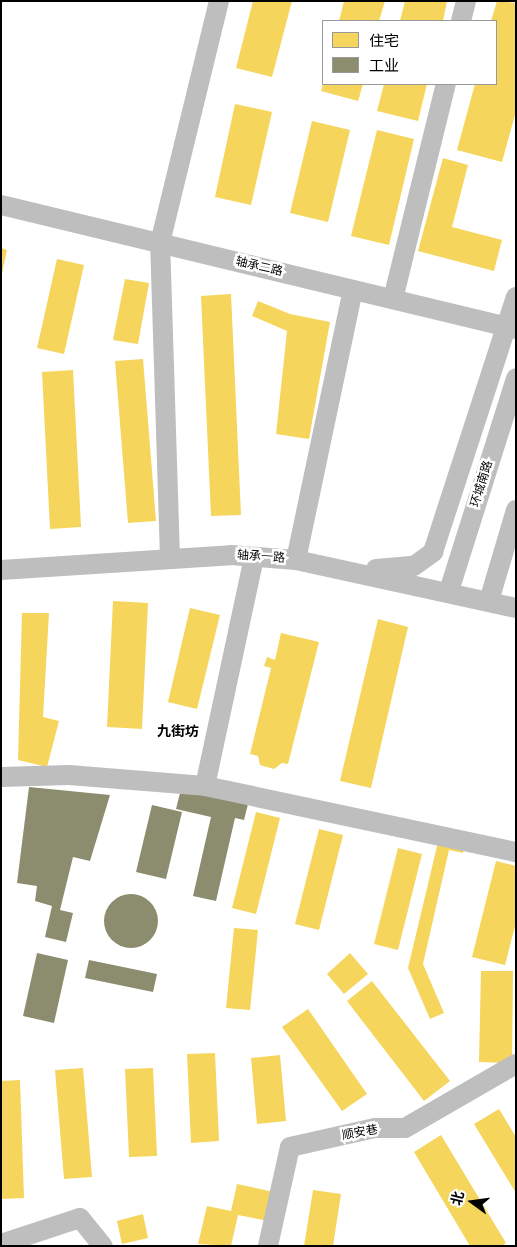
<!DOCTYPE html>
<meta charset="utf-8">
<style>
body{margin:0}
#map{position:relative;width:517px;height:1247px;overflow:hidden;background:#fff;font-family:"Roboto Condensed","Noto Sans SC",sans-serif}
div>[style]{position:absolute}
.homes>*{inset:0;background:#f6d55c}
.industry>*{inset:0;background:#8c8c6e}
.round{border-radius:50%}
.minor>*{height:20px;margin:-10px;padding:0 10px;transform-origin:10px;border-radius:10px;background:#bebebe}
span{translate:-50% -50%;white-space:nowrap;text-align:center;line-height:1.15;-webkit-text-stroke:5px #fff;paint-order:stroke}
.street-label{font-size:12px;color:#000}
.neighbourhood-label{font-size:14px;color:#000;font-weight:700}
.frame{position:absolute;inset:0;border:2px solid #000;pointer-events:none}
.legend{position:absolute;left:322px;top:20px;width:175px;height:65px;box-sizing:border-box;background:#fff;border:1px solid #999;margin:0;padding:6px 9px;list-style:none;font-size:15px;color:#000}
.legend li{display:flex;align-items:center;gap:10px;height:25px}
.legend b{width:25px;border:1px solid #999}
.north{position:absolute;left:447px;top:1177px;width:50px;height:50px;-webkit-text-stroke:4px #fff;paint-order:stroke;rotate:284deg;font-size:14px;font-weight:700;line-height:20px;text-align:center;color:#000}
.north::after{content:'';display:block;margin:auto;width:18px;height:22px;background:#000;clip-path:polygon(50% 0,100% 100%,50% 72%,0 100%)}
</style>
<div id="map">
<div class="homes">
<i style="clip-path:polygon(253px 1px,292px 1px,272px 77px,236px 68px)"></i>
<i style="clip-path:polygon(344px 1px,385px 1px,379px 21px,339px 21px)"></i>
<i style="clip-path:polygon(405px 1px,447px 1px,443px 21px,400px 21px)"></i>
<i style="clip-path:polygon(497px 1px,516px 3px,516px 111px,502px 162px,457px 150px,475px 84px,496px 84px,496px 21px,491px 21px)"></i>
<i style="clip-path:polygon(323px 84px,363px 84px,358px 101px,321px 91px)"></i>
<i style="clip-path:polygon(384px 84px,427px 84px,418px 121px,377px 111px)"></i>
<i style="clip-path:polygon(235px 104px,272px 112px,251px 205px,215px 197px)"></i>
<i style="clip-path:polygon(312px 121px,350px 130px,328px 222px,290px 213px)"></i>
<i style="clip-path:polygon(377px 130px,414px 139px,389px 245px,351px 236px)"></i>
<i style="clip-path:polygon(443px 158px,468px 165px,452px 227px,502px 240px,494px 271px,418px 251px)"></i>
<i style="clip-path:polygon(1px 248px,7px 250px,2px 273px,1px 273px)"></i>
<i style="clip-path:polygon(57px 259px,84px 265px,64px 354px,37px 348px)"></i>
<i style="clip-path:polygon(125px 279px,149px 283px,138px 344px,113px 340px)"></i>
<i style="clip-path:polygon(231px 294px,241px 515px,211px 516px,201px 296px)"></i>
<i style="clip-path:polygon(258px 301px,290px 314px,330px 322px,309px 439px,276px 434px,287px 331px,252px 316px)"></i>
<i style="clip-path:polygon(143px 359px,156px 521px,128px 523px,115px 361px)"></i>
<i style="clip-path:polygon(73px 370px,81px 527px,50px 529px,42px 372px)"></i>
<i style="clip-path:polygon(113px 601px,148px 603px,142px 729px,107px 727px)"></i>
<i style="clip-path:polygon(190px 608px,220px 615px,197px 709px,168px 702px)"></i>
<i style="clip-path:polygon(22px 613px,49px 613px,43px 717px,59px 721px,47px 767px,18px 760px)"></i>
<i style="clip-path:polygon(378px 619px,408px 627px,371px 788px,340px 781px)"></i>
<i style="clip-path:polygon(281px 633px,319px 642px,288px 764px,282px 763px,274px 769px,260px 765px,258px 756px,250px 754px,271px 668px,264px 666px,267px 657px,275px 660px)"></i>
<i style="clip-path:polygon(256px 812px,280px 818px,256px 914px,232px 908px)"></i>
<i style="clip-path:polygon(319px 829px,343px 835px,319px 930px,295px 924px)"></i>
<i style="clip-path:polygon(438px 842px,464px 848px,463px 853px,449px 850px,423px 964px,444px 1013px,430px 1019px,408px 968px)"></i>
<i style="clip-path:polygon(398px 848px,422px 854px,398px 950px,374px 944px)"></i>
<i style="clip-path:polygon(496px 861px,516px 866px,516px 922px,505px 965px,472px 957px)"></i>
<i style="clip-path:polygon(234px 928px,258px 930px,250px 1010px,226px 1008px)"></i>
<i style="clip-path:polygon(350px 953px,368px 974px,344px 994px,327px 974px)"></i>
<i style="clip-path:polygon(481px 971px,513px 971px,512px 1063px,479px 1062px)"></i>
<i style="clip-path:polygon(372px 981px,450px 1081px,424px 1101px,347px 1001px)"></i>
<i style="clip-path:polygon(308px 1009px,367px 1094px,342px 1111px,282px 1027px)"></i>
<i style="clip-path:polygon(215px 1053px,219px 1141px,191px 1143px,187px 1054px)"></i>
<i style="clip-path:polygon(280px 1055px,286px 1121px,257px 1124px,251px 1058px)"></i>
<i style="clip-path:polygon(83px 1068px,92px 1177px,64px 1179px,55px 1070px)"></i>
<i style="clip-path:polygon(153px 1068px,157px 1156px,129px 1157px,125px 1069px)"></i>
<i style="clip-path:polygon(20px 1080px,24px 1198px,1px 1199px,1px 1081px)"></i>
<i style="clip-path:polygon(499px 1109px,516px 1137px,516px 1193px,474px 1124px)"></i>
<i style="clip-path:polygon(441px 1135px,506px 1243px,502px 1246px,470px 1246px,414px 1152px)"></i>
<i style="clip-path:polygon(237px 1184px,274px 1192px,268px 1221px,238px 1215px,231px 1246px,198px 1244px,207px 1206px,231px 1211px)"></i>
<i style="clip-path:polygon(313px 1190px,341px 1194px,333px 1246px,304px 1246px)"></i>
<i style="clip-path:polygon(143px 1214px,148px 1238px,122px 1244px,117px 1221px)"></i>
</div>
<div class="industry">
<i style="clip-path:polygon(29px 787px,110px 795px,90px 861px,73px 857px,60px 910px,73px 913px,66px 942px,45px 937px,52px 906px,35px 901px,37px 886px,17px 883px)"></i>
<i style="clip-path:polygon(181px 789px,248px 804px,244px 820px,235px 818px,216px 901px,193px 896px,211px 817px,176px 809px)"></i>
<i style="clip-path:polygon(152px 805px,182px 812px,166px 879px,136px 872px)"></i>
<i class="round" style="left:104px;top:894px;width:54px;height:54px"></i>
<i style="clip-path:polygon(37px 953px,68px 960px,54px 1023px,23px 1016px)"></i>
<i style="clip-path:polygon(89px 960px,157px 974px,153px 992px,85px 978px)"></i>
</div>
<div class="minor">
<i style="left:461px;top:21px;width:21px;rotate:-76deg"></i>
<i style="left:1px;top:205px;width:530px;rotate:13.54deg"></i>
<i style="left:393px;top:299px;width:221px;rotate:-76.2deg"></i>
<i style="left:170px;top:558px;width:315px;rotate:-91.8deg"></i>
<i style="left:160px;top:243px;width:249px;rotate:-76.3deg"></i>
<i style="left:296px;top:560px;width:276px;rotate:-78.1deg"></i>
<i style="left:376px;top:569px;width:38px;rotate:-5deg"></i>
<i style="left:414px;top:566px;width:24px;rotate:-36deg"></i>
<i style="left:433px;top:552px;width:268px;rotate:-72deg"></i>
<i style="left:1px;top:570px;width:230px;rotate:-3.7deg"></i>
<i style="left:231px;top:555px;width:65px;rotate:4.4deg"></i>
<i style="left:296px;top:560px;width:225px;rotate:12.3deg"></i>
<i style="left:449px;top:591px;width:223px;rotate:-72.5deg"></i>
<i style="left:489px;top:601px;width:95px;rotate:-73.5deg"></i>
<i style="left:1px;top:777px;width:68px;rotate:-1.7deg"></i>
<i style="left:69px;top:775px;width:136px;rotate:4.6deg"></i>
<i style="left:205px;top:786px;width:318px;rotate:12deg"></i>
<i style="left:205px;top:786px;width:234px;rotate:-77.9deg"></i>
<i style="left:1px;top:1244px;width:83px;rotate:-18.2deg"></i>
<i style="left:80px;top:1218px;width:36px;rotate:51deg"></i>
<i style="left:268px;top:1246px;width:101px;rotate:-77.5deg"></i>
<i style="left:290px;top:1147px;width:87px;rotate:-12.6deg"></i>
<i style="left:375px;top:1128px;width:30px"></i>
<i style="left:405px;top:1128px;width:128px;rotate:-30deg"></i>
</div>
<div class="street-label">
<span style="left:259px;top:267px;rotate:13deg">轴承二路</span>
<span style="left:482px;top:484px;rotate:-73deg">环城南路</span>
<span style="left:261px;top:557px;rotate:4deg">轴承一路</span>
<span style="left:360px;top:1133px;rotate:-10deg">顺安巷</span>
</div>
<div class="neighbourhood-label">
<span style="left:178px;top:731px">九街坊</span>
</div>
<div class="frame"></div>
<ul class="legend">
<li><b style="height:14px;background:#f6d55c"></b>住宅</li>
<li><b style="height:14px;background:#8c8c6e"></b>工业</li>
</ul>
<div class="north">北</div>
</div>
